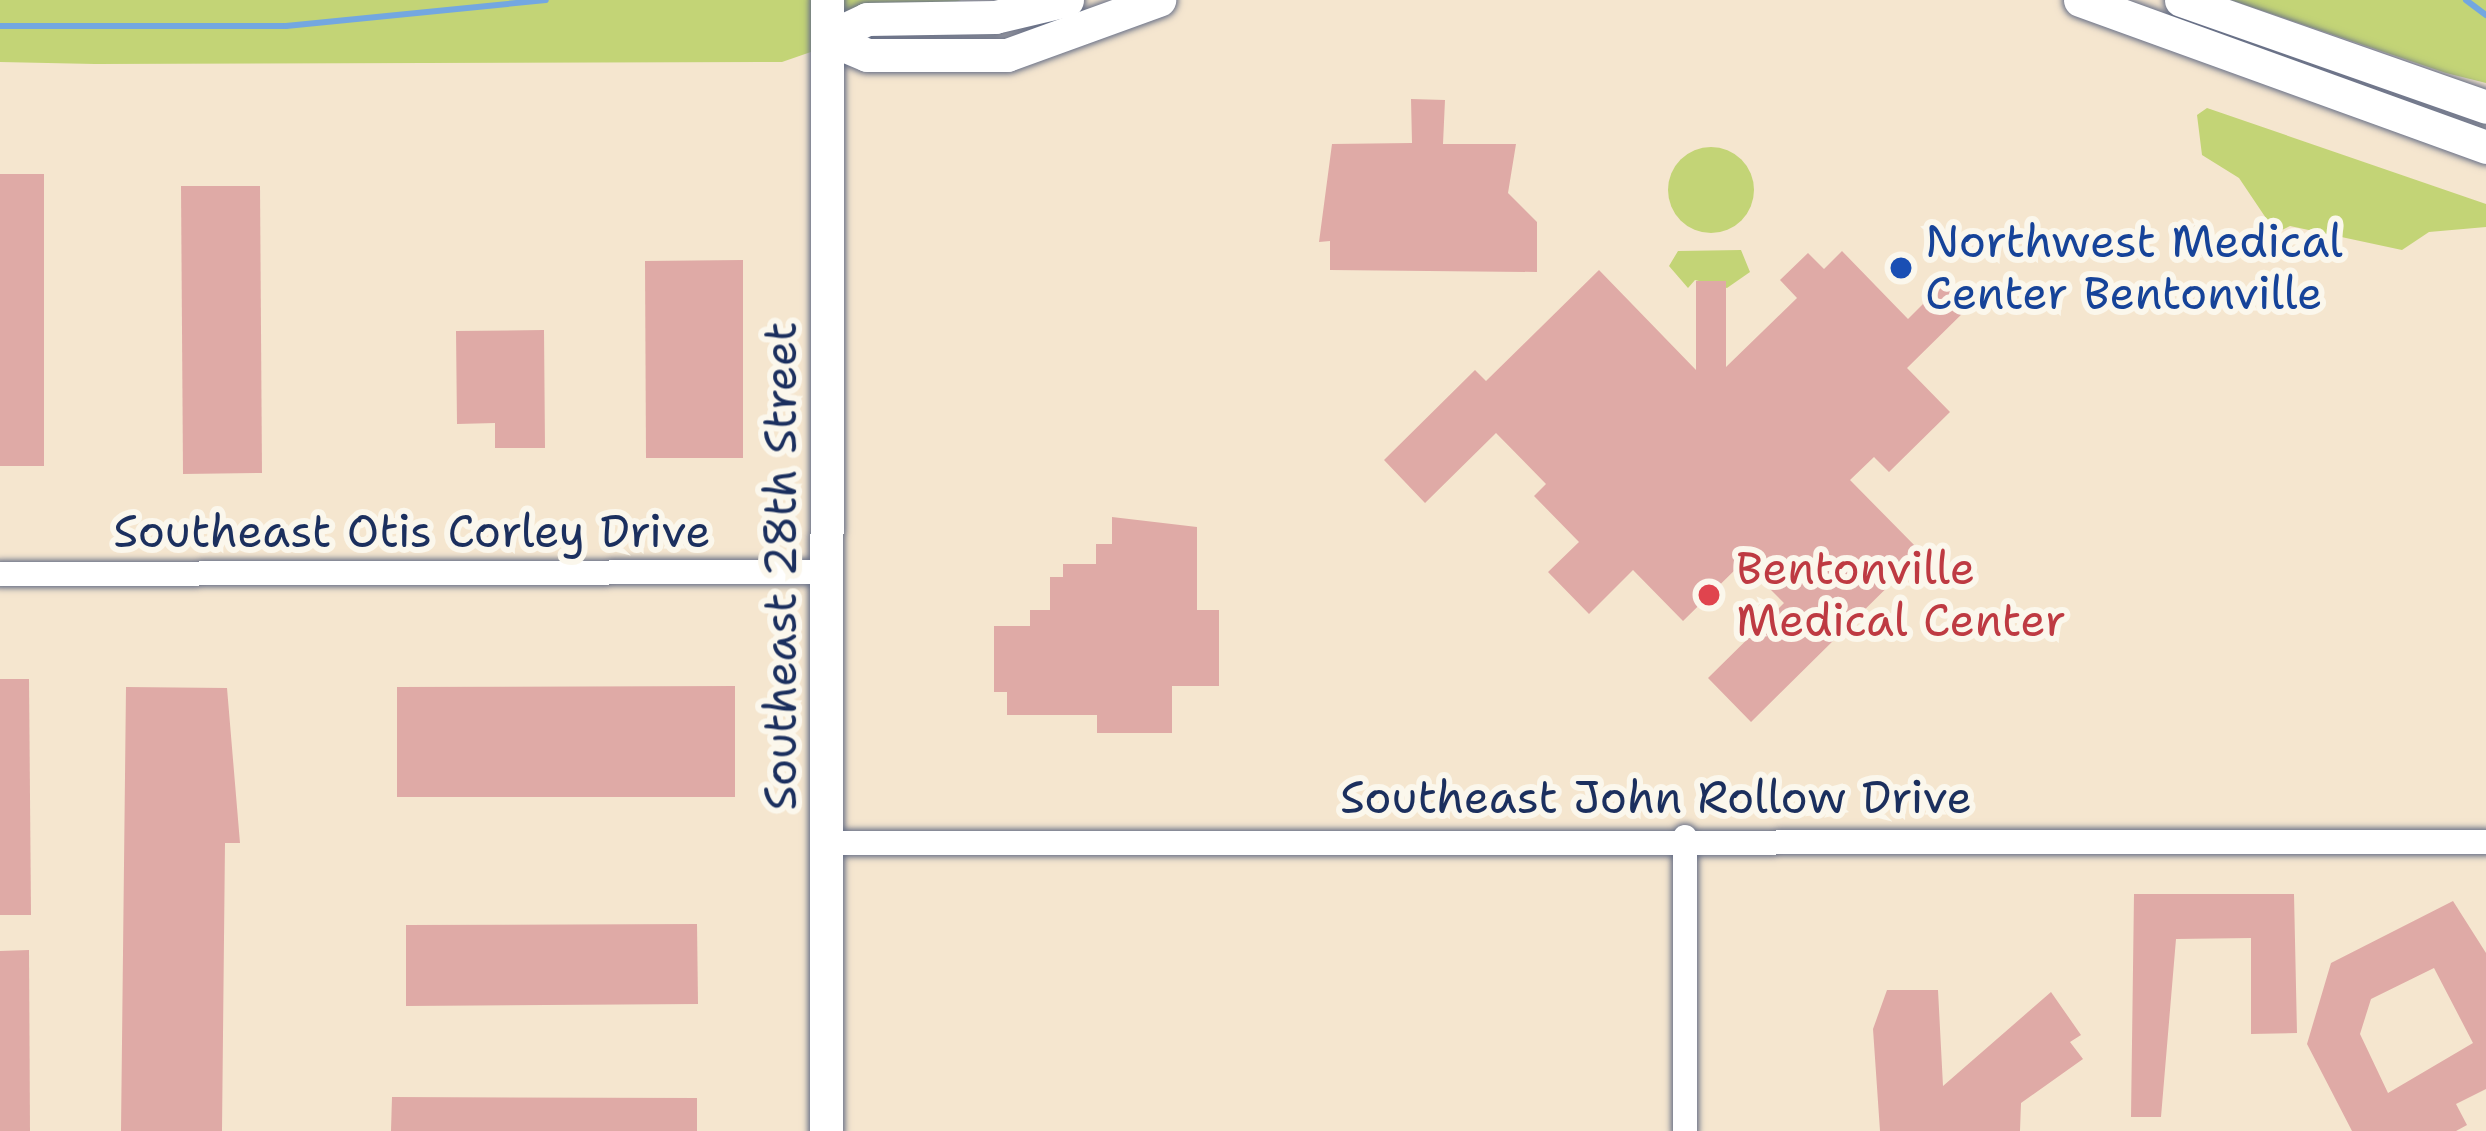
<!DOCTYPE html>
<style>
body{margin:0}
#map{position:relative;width:2486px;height:1131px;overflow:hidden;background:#f5e6cf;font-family:"Shantell Sans",sans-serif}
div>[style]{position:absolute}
.green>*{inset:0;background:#c3d476}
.round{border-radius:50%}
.stream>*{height:6px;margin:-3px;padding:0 3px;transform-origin:3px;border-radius:3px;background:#73a7e0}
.building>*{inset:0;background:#dfaaa6}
.roads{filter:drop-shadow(0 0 3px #676f86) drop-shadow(0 0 3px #676f86)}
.street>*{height:24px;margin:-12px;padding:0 12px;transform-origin:12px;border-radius:12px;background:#fff}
.secondary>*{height:33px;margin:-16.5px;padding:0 16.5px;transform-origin:16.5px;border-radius:16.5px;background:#fff}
.dots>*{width:33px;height:33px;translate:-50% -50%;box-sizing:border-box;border:6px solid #fbf7ec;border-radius:50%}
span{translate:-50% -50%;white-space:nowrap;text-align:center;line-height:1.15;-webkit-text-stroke:12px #fbf7ec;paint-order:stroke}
.transit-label{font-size:45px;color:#164399}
.left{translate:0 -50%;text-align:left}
.street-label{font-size:45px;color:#1b2f5e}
.health-label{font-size:45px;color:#be3a42}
</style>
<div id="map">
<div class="green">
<i style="clip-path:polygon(0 0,961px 0,782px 62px,95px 64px,0 62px)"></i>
<i style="clip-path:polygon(2231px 0,2486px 0,2486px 83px,2446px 73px)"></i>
<i style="clip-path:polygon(2207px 108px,2486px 204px,2486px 227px,2429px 232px,2402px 250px,2290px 226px,2276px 233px,2239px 178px,2202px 155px,2197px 115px)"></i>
<i class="round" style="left:1668px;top:147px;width:86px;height:86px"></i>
<i style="clip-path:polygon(1741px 250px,1750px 272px,1727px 288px,1695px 280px,1688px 288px,1669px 266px,1678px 251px)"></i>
</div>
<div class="stream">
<i style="left:2466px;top:0;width:25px;rotate:37deg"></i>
<i style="left:0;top:26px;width:286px"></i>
<i style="left:286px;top:26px;width:261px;rotate:-5.7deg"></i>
</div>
<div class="building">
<i style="clip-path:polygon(1411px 99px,1445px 100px,1443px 144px,1516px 144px,1508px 193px,1537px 222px,1537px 272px,1330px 270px,1330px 241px,1319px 242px,1332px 144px,1412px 143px)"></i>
<i style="clip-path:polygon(0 174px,44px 174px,44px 466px,0 466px)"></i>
<i style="clip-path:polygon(181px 186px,260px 186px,262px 473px,183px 474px)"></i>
<i style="clip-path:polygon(1842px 251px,1908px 319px,1946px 281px,1970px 306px,1907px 368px,1950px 412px,1889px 472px,1874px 457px,1850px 480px,1922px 553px,1751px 722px,1708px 678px,1784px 603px,1743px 562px,1683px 621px,1633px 570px,1589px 614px,1548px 572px,1579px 542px,1534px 496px,1546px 484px,1496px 433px,1425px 503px,1384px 460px,1475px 370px,1486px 381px,1599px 270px,1696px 370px,1696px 281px,1726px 281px,1726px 367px,1797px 298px,1780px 280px,1808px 253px,1824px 269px)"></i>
<i style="clip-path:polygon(743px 260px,743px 458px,646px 458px,645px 261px)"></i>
<i style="clip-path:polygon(544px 330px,545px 448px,495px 448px,495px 423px,457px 424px,456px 331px)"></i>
<i style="clip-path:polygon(1112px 517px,1197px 527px,1197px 610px,1219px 610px,1219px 686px,1172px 686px,1172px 733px,1097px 733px,1097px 715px,1007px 715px,1007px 692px,994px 692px,994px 626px,1030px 626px,1030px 610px,1050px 610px,1050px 577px,1063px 577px,1063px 564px,1096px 564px,1096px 544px,1112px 544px)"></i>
<i style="clip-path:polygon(0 679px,29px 679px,31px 915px,0 915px)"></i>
<i style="clip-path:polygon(735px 686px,735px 797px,397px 797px,397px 687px)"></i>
<i style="clip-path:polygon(126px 687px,227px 688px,240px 843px,225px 843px,222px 1131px,121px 1131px)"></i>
<i style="clip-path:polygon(2134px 894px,2294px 894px,2297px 1033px,2251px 1034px,2251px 938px,2176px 939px,2161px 1117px,2131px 1117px)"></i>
<i style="clip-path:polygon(evenodd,2453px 901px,2486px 953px,2486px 1089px,2456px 1104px,2467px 1125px,2456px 1131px,2352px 1131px,2307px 1044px,2331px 963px,2453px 901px,2434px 968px,2473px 1043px,2388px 1093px,2360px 1034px,2371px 999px,2434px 968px)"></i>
<i style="clip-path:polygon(697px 924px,698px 1004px,406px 1006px,406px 925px)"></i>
<i style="clip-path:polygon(29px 950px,30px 1131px,0 1131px,0 951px)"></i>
<i style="clip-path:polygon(1887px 990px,1938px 990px,1943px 1086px,2051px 992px,2081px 1035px,2070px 1042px,2083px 1059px,2021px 1103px,2020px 1131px,1880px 1131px,1873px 1029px)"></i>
<i style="clip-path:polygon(392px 1097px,697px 1098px,697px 1131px,391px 1131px)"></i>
</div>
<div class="roads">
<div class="street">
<i style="left:0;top:574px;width:824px;rotate:-0.14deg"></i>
<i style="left:827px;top:843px;width:1659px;rotate:-0.03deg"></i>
<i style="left:1685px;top:1131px;width:294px;rotate:-90deg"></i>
</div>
<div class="secondary">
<i style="left:2080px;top:0;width:432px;rotate:19.9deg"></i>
<i style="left:2181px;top:0;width:323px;rotate:19.3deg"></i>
<i style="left:827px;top:38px;width:43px;rotate:23deg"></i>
<i style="left:867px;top:55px;width:140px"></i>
<i style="left:1007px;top:55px;width:162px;rotate:-19.9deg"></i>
<i style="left:827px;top:38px;width:44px;rotate:-25.4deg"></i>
<i style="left:867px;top:19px;width:128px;rotate:-0.9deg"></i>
<i style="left:995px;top:17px;width:74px;rotate:-13.3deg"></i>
<i style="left:826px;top:1131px;width:1131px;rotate:-89.95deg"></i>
</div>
</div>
<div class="dots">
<i style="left:1901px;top:268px;background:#1a4fb4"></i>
<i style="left:1709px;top:595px;background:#e0444e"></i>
</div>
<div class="transit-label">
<span class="left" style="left:1925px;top:268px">Northwest Medical<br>Center Bentonville</span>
</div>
<div class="street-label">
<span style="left:412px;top:532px">Southeast Otis Corley Drive</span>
<span style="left:781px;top:566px;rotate:-90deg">Southeast 28th Street</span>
<span style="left:1656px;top:798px">Southeast John Rollow Drive</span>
</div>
<div class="health-label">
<span class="left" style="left:1736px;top:595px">Bentonville<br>Medical Center</span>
</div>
</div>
